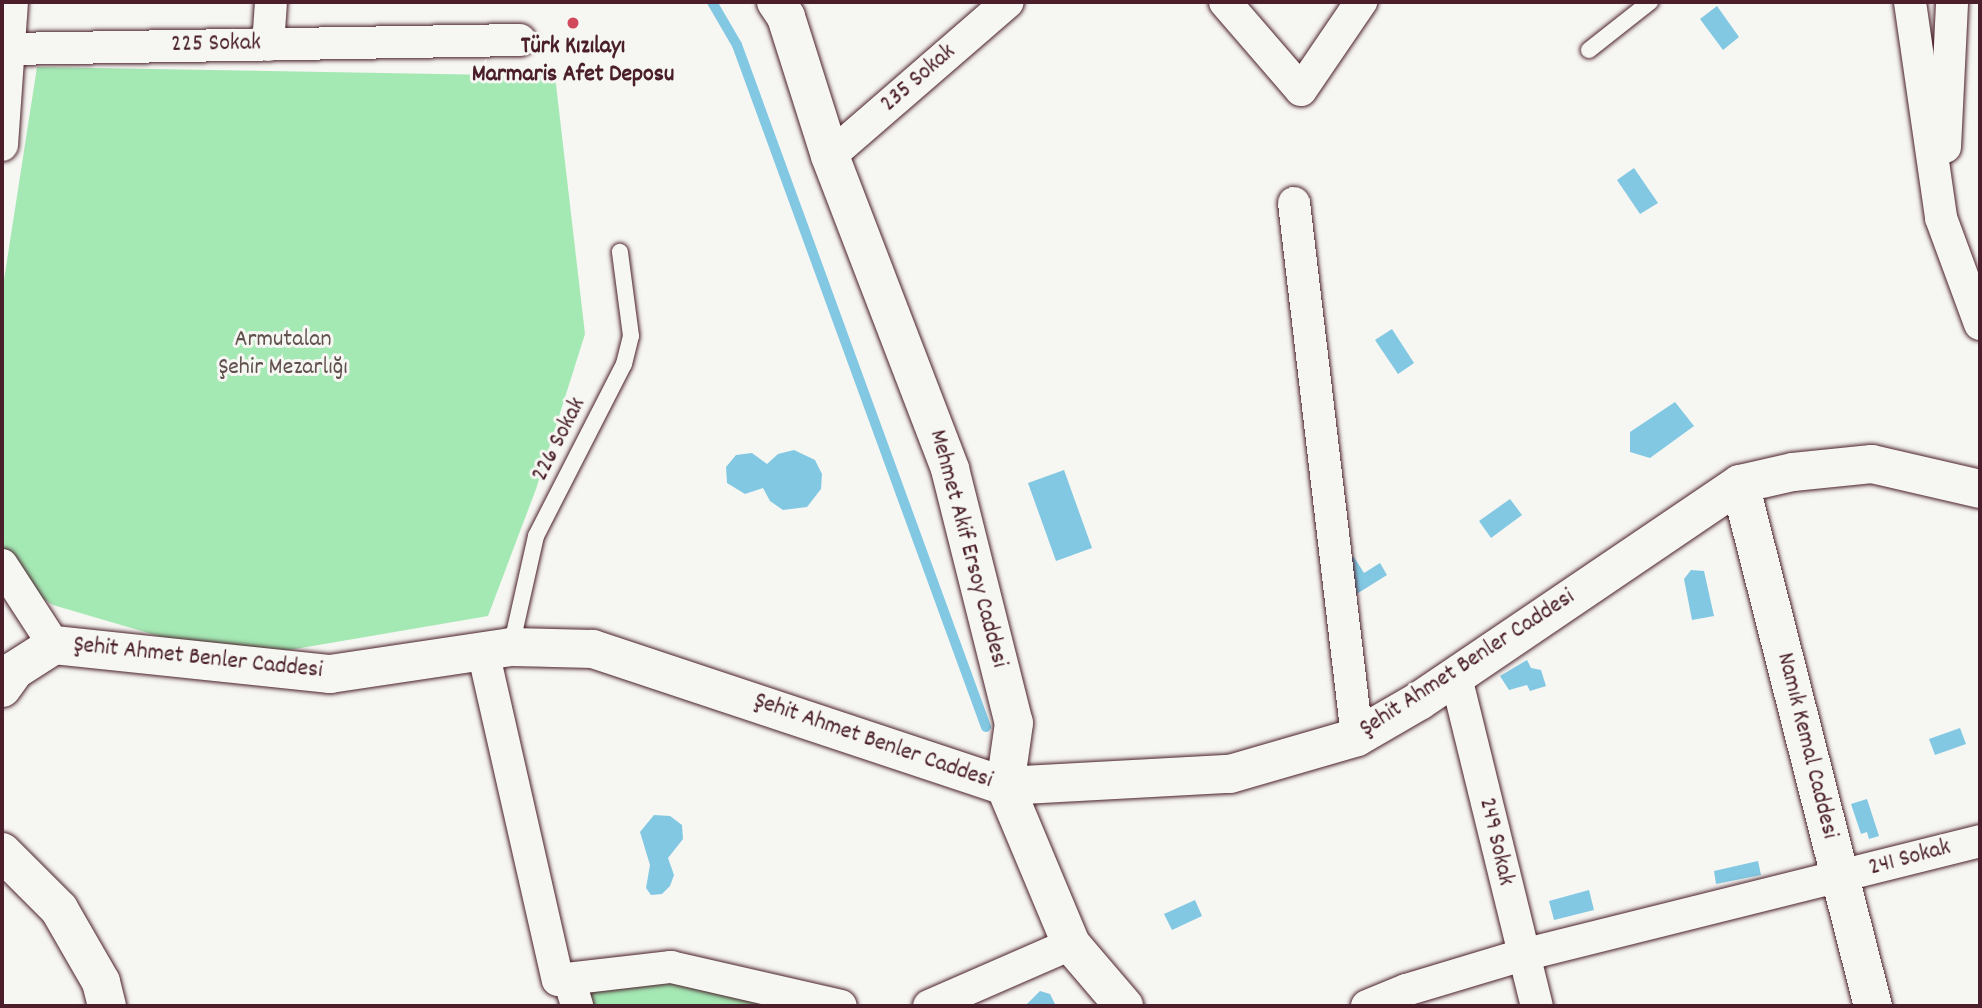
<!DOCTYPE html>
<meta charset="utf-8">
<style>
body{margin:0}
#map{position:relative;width:1982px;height:1008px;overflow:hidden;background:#f6f6f2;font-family:Dekko,sans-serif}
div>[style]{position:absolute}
.green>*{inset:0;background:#a4e8b4}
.water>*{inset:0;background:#82c8e3}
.stream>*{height:10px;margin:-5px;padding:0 5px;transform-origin:5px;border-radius:5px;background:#82c8e3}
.roads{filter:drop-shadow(0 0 2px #4a1f2b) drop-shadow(0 0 2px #4a1f2b)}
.service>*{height:16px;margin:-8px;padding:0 8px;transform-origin:8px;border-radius:8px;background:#f6f6f2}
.minor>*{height:32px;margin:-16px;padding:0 16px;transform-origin:16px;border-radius:16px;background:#f6f6f2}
.tertiary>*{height:38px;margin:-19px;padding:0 19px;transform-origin:19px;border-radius:19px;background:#f6f6f2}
.dots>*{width:19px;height:19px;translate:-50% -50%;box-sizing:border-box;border:4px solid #f6f6f2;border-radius:50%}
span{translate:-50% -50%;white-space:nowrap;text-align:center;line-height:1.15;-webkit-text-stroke:6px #f6f6f2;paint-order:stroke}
.street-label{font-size:24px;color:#4a1f2b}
.poi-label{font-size:24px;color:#4a1f2b;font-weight:700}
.park-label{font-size:24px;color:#60514d}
.frame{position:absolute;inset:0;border:4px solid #4a1f2b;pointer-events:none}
</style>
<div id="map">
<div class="green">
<i style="clip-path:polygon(37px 67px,555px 76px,585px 334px,536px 489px,488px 616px,237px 659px,53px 605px,2px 574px,2px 293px)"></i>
<i style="clip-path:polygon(671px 980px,791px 1006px,584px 1006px,578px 987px)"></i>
</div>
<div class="water">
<i style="clip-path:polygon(1717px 6px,1739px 37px,1723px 50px,1700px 19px)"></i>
<i style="clip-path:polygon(1634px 168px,1658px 203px,1640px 214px,1617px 180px)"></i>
<i style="clip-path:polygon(1392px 329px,1414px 363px,1398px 374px,1375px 340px)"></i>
<i style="clip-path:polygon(1675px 402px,1694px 426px,1650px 458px,1630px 452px,1630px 432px)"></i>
<i style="clip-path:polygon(794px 450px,815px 460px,822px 474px,821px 489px,807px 507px,783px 510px,770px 501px,763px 488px,745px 494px,727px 483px,726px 467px,736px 455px,752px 453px,767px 464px,778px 454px)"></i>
<i style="clip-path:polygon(1064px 470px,1092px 548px,1056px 561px,1028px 483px)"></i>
<i style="clip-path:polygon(1510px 499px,1522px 515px,1491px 538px,1479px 521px)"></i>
<i style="clip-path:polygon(1337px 554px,1354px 557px,1364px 573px,1380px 563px,1387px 575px,1355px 595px)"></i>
<i style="clip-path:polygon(1691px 570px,1704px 571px,1714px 616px,1692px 620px,1684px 579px)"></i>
<i style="clip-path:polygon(1527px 660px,1531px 668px,1541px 670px,1546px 686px,1530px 691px,1527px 685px,1509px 690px,1500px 676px)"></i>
<i style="clip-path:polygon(1960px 728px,1966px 744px,1935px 755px,1929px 739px)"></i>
<i style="clip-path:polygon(1867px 799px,1879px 836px,1869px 839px,1867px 832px,1861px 834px,1851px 804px)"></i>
<i style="clip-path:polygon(654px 815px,670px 816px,682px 825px,683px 839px,668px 858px,674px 875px,670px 886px,662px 894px,651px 895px,646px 888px,650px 865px,640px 832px)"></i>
<i style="clip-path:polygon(1758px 861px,1761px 875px,1716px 884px,1714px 871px)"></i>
<i style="clip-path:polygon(1589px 890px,1594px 910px,1554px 920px,1549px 901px)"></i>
<i style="clip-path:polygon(1195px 900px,1202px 916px,1172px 930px,1164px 914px)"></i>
<i style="clip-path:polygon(1040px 991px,1050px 994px,1056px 1006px,1025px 1006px)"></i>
</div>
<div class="stream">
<i style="left:712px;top:2px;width:50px;rotate:59.8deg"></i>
<i style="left:737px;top:45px;width:726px;rotate:69.94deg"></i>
</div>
<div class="roads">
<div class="service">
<i style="left:1589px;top:50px;width:78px;rotate:-38.2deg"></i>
<i style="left:511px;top:647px;width:114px;rotate:-77.3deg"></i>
<i style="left:536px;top:536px;width:193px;rotate:-62.9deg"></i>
<i style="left:624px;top:364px;width:29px;rotate:-76deg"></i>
<i style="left:631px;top:336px;width:85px;rotate:-97.5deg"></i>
</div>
<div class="minor">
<i style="left:1225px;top:2px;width:116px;rotate:49.2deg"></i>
<i style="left:1301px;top:90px;width:107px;rotate:-55.7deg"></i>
<i style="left:1910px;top:2px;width:218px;rotate:81.8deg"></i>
<i style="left:1941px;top:218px;width:113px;rotate:69.8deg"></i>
<i style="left:268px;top:45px;width:43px;rotate:-86deg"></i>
<i style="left:8px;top:49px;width:512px;rotate:-1.01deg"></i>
<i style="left:2px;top:145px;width:143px;rotate:-86deg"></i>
<i style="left:1945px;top:147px;width:145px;rotate:-87.2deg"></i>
<i style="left:830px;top:156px;width:235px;rotate:-40.9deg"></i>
<i style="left:1294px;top:203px;width:538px;rotate:83.27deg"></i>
<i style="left:2px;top:565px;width:95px;rotate:57deg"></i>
<i style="left:483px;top:651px;width:337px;rotate:77.2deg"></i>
<i style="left:558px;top:980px;width:114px;rotate:-6.6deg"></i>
<i style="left:671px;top:967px;width:174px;rotate:12.9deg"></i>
<i style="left:1456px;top:677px;width:339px;rotate:76.2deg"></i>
<i style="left:569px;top:979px;width:28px;rotate:73deg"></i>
<i style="left:929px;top:1006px;width:155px;rotate:-23.6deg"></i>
<i style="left:1367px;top:1006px;width:42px;rotate:-22.3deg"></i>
<i style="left:1406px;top:990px;width:122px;rotate:-16.7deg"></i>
<i style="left:1523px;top:955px;width:471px;rotate:-14deg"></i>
</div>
<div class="tertiary">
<i style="left:776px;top:2px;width:18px;rotate:56deg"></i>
<i style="left:786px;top:17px;width:146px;rotate:72.4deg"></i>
<i style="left:830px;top:156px;width:335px;rotate:69deg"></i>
<i style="left:950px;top:469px;width:262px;rotate:75.9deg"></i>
<i style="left:1014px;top:723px;width:64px;rotate:98.1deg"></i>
<i style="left:1005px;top:786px;width:171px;rotate:67.3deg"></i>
<i style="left:1071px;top:944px;width:82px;rotate:49.5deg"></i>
<i style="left:1740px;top:484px;width:539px;rotate:75.71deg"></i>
<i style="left:2px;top:688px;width:22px;rotate:-54deg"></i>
<i style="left:15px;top:670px;width:46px;rotate:-32.7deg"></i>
<i style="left:54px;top:645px;width:278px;rotate:6deg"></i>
<i style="left:330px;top:674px;width:183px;rotate:-8.5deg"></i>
<i style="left:511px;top:647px;width:82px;rotate:1.4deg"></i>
<i style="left:593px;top:649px;width:434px;rotate:18.4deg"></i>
<i style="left:1005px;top:786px;width:225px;rotate:-3.1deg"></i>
<i style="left:1230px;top:774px;width:132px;rotate:-16.2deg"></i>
<i style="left:1357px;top:737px;width:72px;rotate:-30.1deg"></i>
<i style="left:1419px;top:701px;width:387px;rotate:-34.1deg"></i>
<i style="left:1740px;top:484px;width:54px;rotate:-12.8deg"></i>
<i style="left:1793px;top:472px;width:79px;rotate:-5.8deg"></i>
<i style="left:1872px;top:464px;width:111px;rotate:13deg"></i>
<i style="left:2px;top:852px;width:81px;rotate:45deg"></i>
<i style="left:59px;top:909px;width:84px;rotate:60.1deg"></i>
<i style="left:101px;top:982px;width:25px;rotate:76deg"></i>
</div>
</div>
<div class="dots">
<i style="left:573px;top:23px;background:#d1495b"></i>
</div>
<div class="street-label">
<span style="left:216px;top:45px;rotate:-1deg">225 Sokak</span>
<span style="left:919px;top:79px;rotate:-41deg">235 Sokak</span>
<span style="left:560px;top:440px;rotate:-63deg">226 Sokak</span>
<span style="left:967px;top:549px;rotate:75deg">Mehmet Akif Ersoy Caddesi</span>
<span style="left:198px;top:659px;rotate:6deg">Şehit Ahmet Benler Caddesi</span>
<span style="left:1468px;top:664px;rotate:-33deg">Şehit Ahmet Benler Caddesi</span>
<span style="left:873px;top:742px;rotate:19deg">Şehit Ahmet Benler Caddesi</span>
<span style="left:1806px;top:746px;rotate:76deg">Namık Kemal Caddesi</span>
<span style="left:1495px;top:842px;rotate:77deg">249 Sokak</span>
<span style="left:1910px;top:859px;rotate:-15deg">241 Sokak</span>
</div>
<div class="poi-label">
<span style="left:573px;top:62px">Türk Kızılayı<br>Marmaris Afet Deposu</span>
</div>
<div class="park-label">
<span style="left:283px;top:355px">Armutalan<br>Şehir Mezarlığı</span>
</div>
<div class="frame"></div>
</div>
